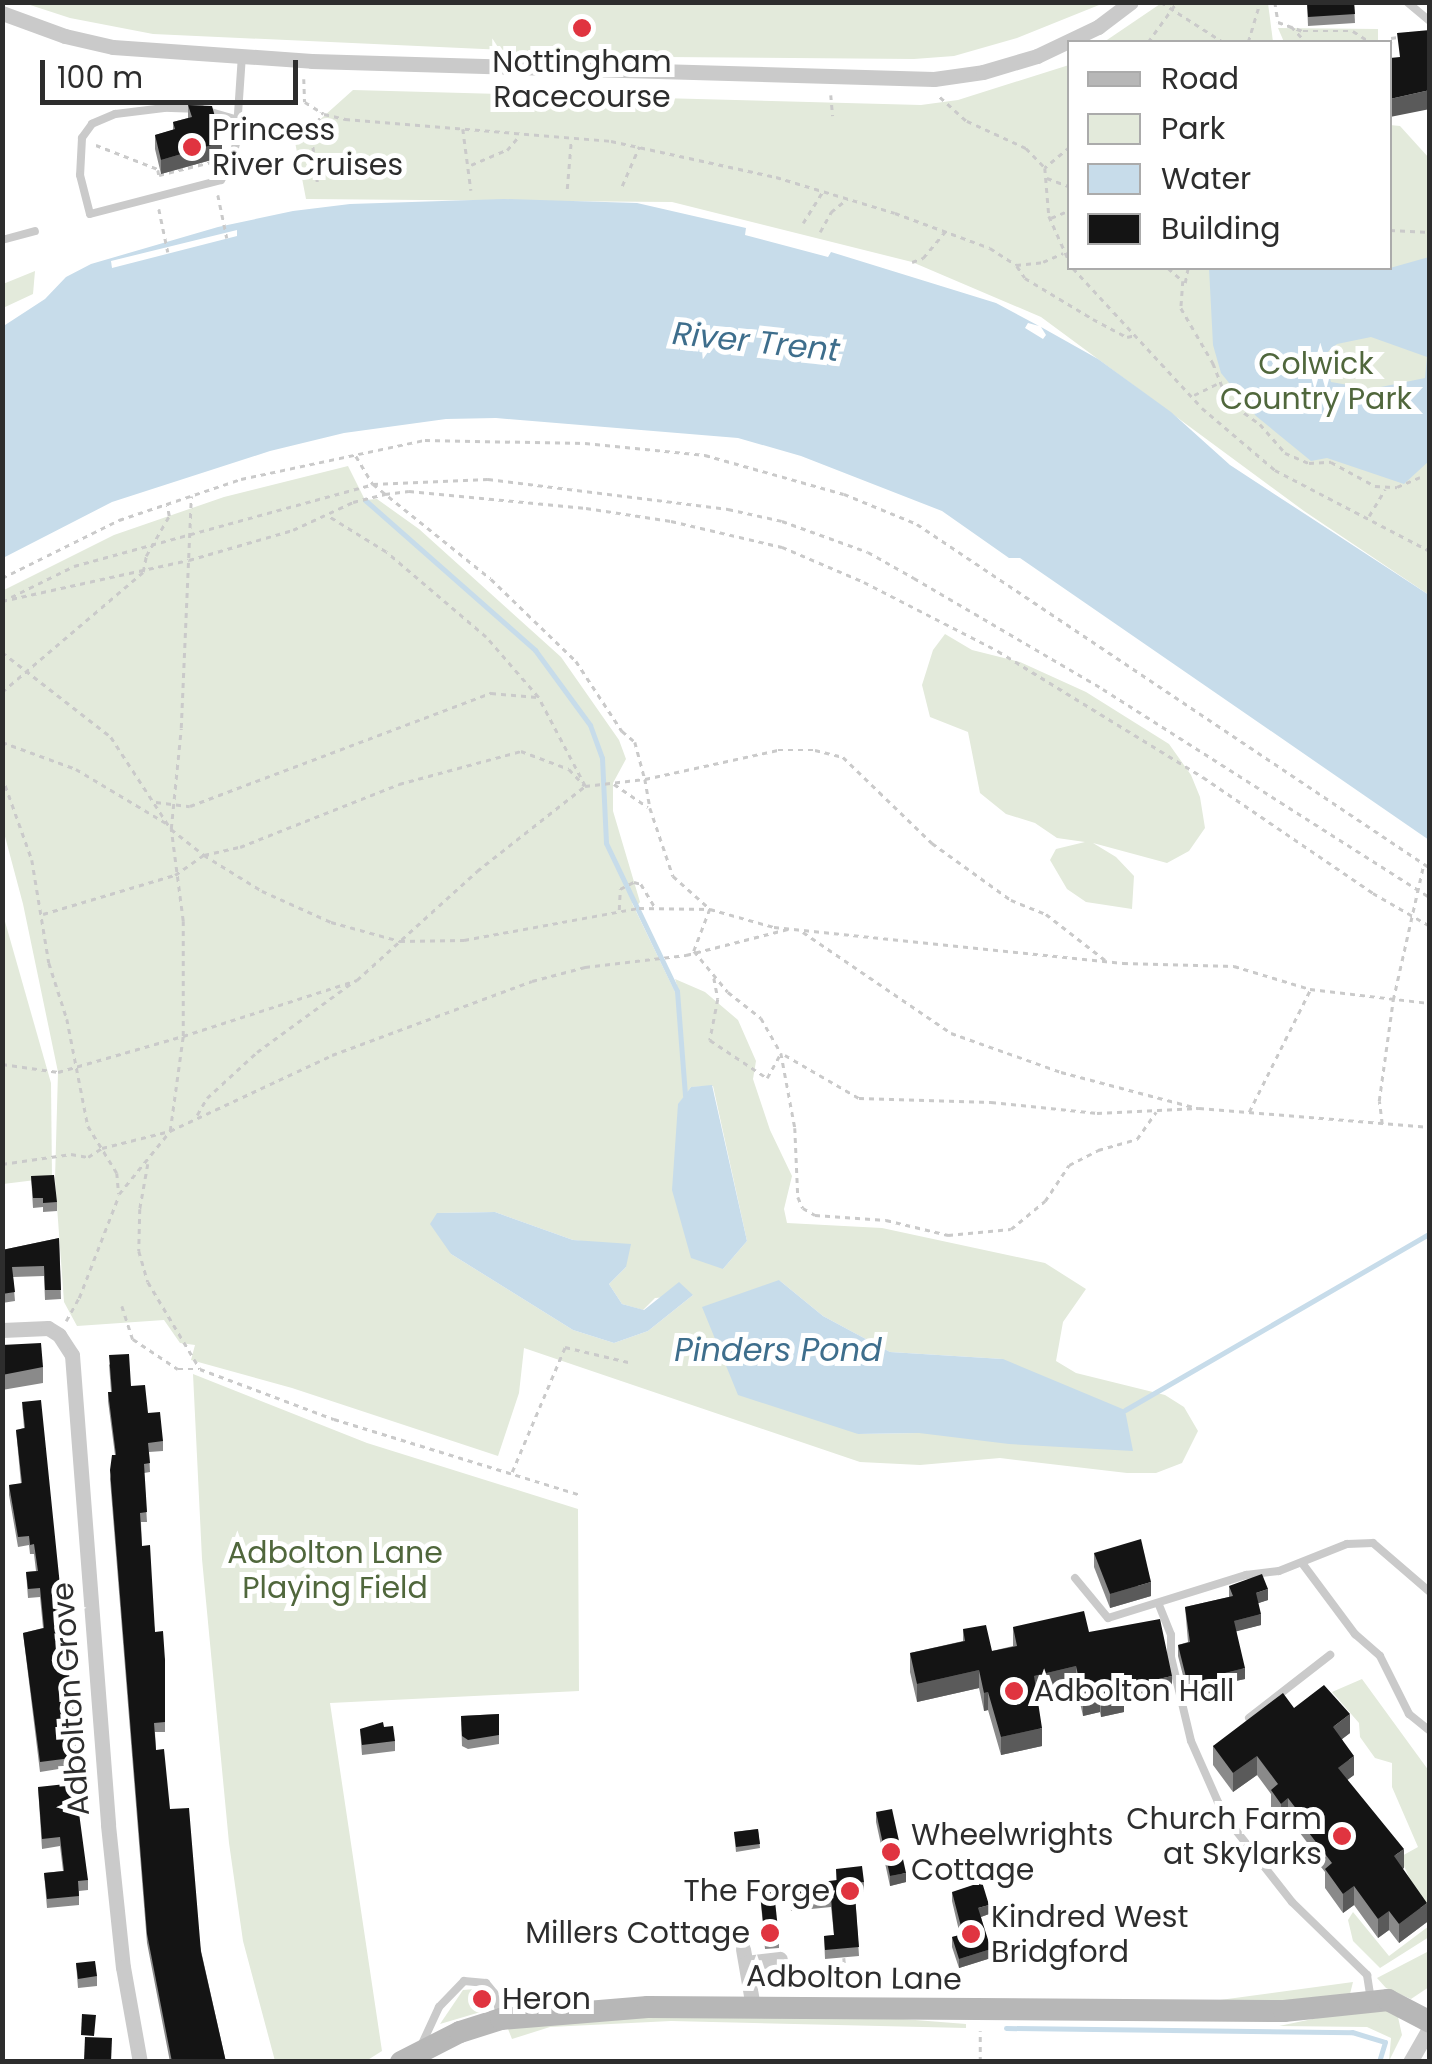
<!DOCTYPE html>
<style>
body{margin:0}
#map{position:relative;width:1432px;height:2064px;overflow:hidden;background:#fff;font-family:Poppins,sans-serif}
div>[style]{position:absolute}
.green>*{inset:0;background:#e3eadb}
.water>*{inset:0;background:#c7dcea}
.pier>*{inset:0;background:#fff}
.stream>*{height:5px;margin:-2.5px;padding:0 2.5px;transform-origin:2.5px;border-radius:2.5px;background:#c7dcea}
.path>*{height:2.5px;margin-top:-1.25px;transform-origin:0;background:repeating-linear-gradient(90deg,#cacaca 0 5px,transparent 0 10px)}
.lane>*{height:8px;margin:-4px;padding:0 4px;transform-origin:4px;border-radius:4px;background:#cacaca}
.street>*{height:15px;margin:-7.5px;padding:0 7.5px;transform-origin:7.5px;border-radius:7.5px;background:#cacaca}
.secondary>*{height:22px;margin:-11px;padding:0 11px;transform-origin:11px;border-radius:11px;background:#b7b7b7}
.wall>*{inset:0;background:#8a8a8a}
.shaded-wall>*{inset:0;background:#5a5a5a}
.building>*{inset:0;background:#141414}
.dots>*{width:28px;height:28px;translate:-50% -50%;box-sizing:border-box;border:5px solid #fff;border-radius:50%}
span{translate:-50% -50%;white-space:nowrap;text-align:center;line-height:1.15;-webkit-text-stroke:10px #fff;paint-order:stroke}
.poi-label{font-size:30px;color:#2d2d2d}
.left{translate:0 -50%;text-align:left}
.right{translate:-100% -50%;text-align:right}
.park-label{font-size:30px;color:#50673c}
.street-label{font-size:30px;color:#2d2d2d}
.water-label{font-size:32px;color:#3e6e8c;font-style:italic}
.frame{position:absolute;inset:0;border:5px solid #2d2d2d;pointer-events:none}
.legend{position:absolute;left:1067px;top:40px;width:325px;height:230px;box-sizing:border-box;background:#fff;border:2px solid #ababab;margin:0;padding:12px 18px;list-style:none;font-size:30px;color:#2d2d2d}
.legend li{display:flex;align-items:center;gap:20px;height:50px}
.legend b{width:50px;border:2px solid #ababab}
.scale{position:absolute;left:40px;top:60px;width:258px;height:45px;box-sizing:border-box;border:5px solid #2d2d2d;border-top:0;padding-left:12px;font-size:30px;line-height:35px;white-space:nowrap;color:#2d2d2d;-webkit-text-stroke:8px #fff;paint-order:stroke}
</style>
<div id="map">
<div class="green">
<i style="clip-path:polygon(1163px 2px,1268px 3px,1273px 42px,1104px 42px)"></i>
<i style="clip-path:polygon(24px 3px,1104px 3px,1017px 38px,954px 56px,914px 59px,538px 56px,505px 50px,153px 34px,70px 18px)"></i>
<i style="clip-path:polygon(1278px 28px,1378px 29px,1378px 42px,1284px 42px)"></i>
<i style="clip-path:polygon(1069px 65px,1070px 268px,1390px 268px,1390px 125px,1400px 126px,1429px 158px,1429px 595px,1304px 511px,1041px 317px,912px 262px,672px 202px,306px 199px,295px 142px,353px 90px,921px 105px,958px 100px)"></i>
<i style="clip-path:polygon(35px 271px,33px 294px,3px 308px,3px 284px)"></i>
<i style="clip-path:polygon(evenodd,348px 466px,365px 500px,377px 499px,419px 529px,561px 657px,619px 740px,626px 759px,613px 783px,613px 811px,640px 902px,637px 906px,632px 903px,675px 992px,679px 992px,675px 979px,705px 992px,738px 1020px,756px 1061px,753px 1079px,770px 1130px,792px 1176px,784px 1209px,787px 1223px,882px 1228px,1045px 1263px,1086px 1289px,1063px 1322px,1056px 1361px,1076px 1373px,1165px 1395px,1184px 1407px,1198px 1431px,1182px 1463px,1156px 1473px,1127px 1473px,1000px 1458px,920px 1465px,860px 1462px,524px 1348px,519px 1393px,498px 1456px,292px 1388px,191px 1360px,195px 1345px,180px 1343px,164px 1320px,77px 1326px,64px 1302px,55px 1179px,58px 1072px,23px 904px,3px 829px,2px 591px,114px 535px,224px 497px,348px 466px,713px 1086px,747px 1241px,723px 1269px,678px 1105px,691px 1087px,713px 1086px,348px 466px,495px 1212px,573px 1240px,598px 1243px,626px 1267px,609px 1284px,622px 1304px,643px 1310px,655px 1298px,693px 1295px,648px 1331px,614px 1343px,573px 1330px,451px 1254px,437px 1213px,495px 1212px,348px 466px,779px 1280px,823px 1316px,890px 1352px,1003px 1359px,919px 1433px,858px 1434px,779px 1280px)"></i>
<i style="clip-path:polygon(945px 634px,972px 650px,1020px 662px,1086px 692px,1169px 744px,1191px 775px,1200px 797px,1205px 828px,1189px 851px,1167px 863px,1093px 843px,1116px 857px,1134px 876px,1132px 909px,1086px 902px,1067px 889px,1050px 860px,1056px 849px,1085px 842px,1057px 838px,1035px 823px,1006px 814px,980px 793px,968px 732px,930px 717px,922px 685px,933px 650px)"></i>
<i style="clip-path:polygon(2px 911px,51px 1083px,52px 1178px,3px 1184px)"></i>
<i style="clip-path:polygon(193px 1374px,367px 1443px,578px 1509px,579px 1691px,330px 1703px,382px 2051px,366px 2061px,275px 2061px,243px 1941px,229px 1843px,202px 1559px)"></i>
<i style="clip-path:polygon(1362px 1679px,1429px 1771px,1429px 1922px,1400px 1857px,1418px 1847px,1392px 1787px,1392px 1763px,1375px 1758px,1360px 1737px,1359px 1723px,1332px 1692px)"></i>
<i style="clip-path:polygon(1353px 1912px,1389px 1956px,1429px 1926px,1429px 1937px,1380px 1968px,1353px 1941px,1348px 1920px)"></i>
<i style="clip-path:polygon(1429px 1951px,1429px 1987px,1411px 1999px,1386px 1988px,1377px 1978px)"></i>
<i style="clip-path:polygon(1353px 1982px,1350px 1994px,1318px 2000px,1220px 2000px)"></i>
<i style="clip-path:polygon(475px 1989px,484px 1995px,484px 2011px,440px 2024px,463px 1990px)"></i>
<i style="clip-path:polygon(1386px 2010px,1398px 2017px,1402px 2035px,1389px 2061px,1391px 2038px,1367px 2027px,1279px 2026px,1346px 2012px)"></i>
<i style="clip-path:polygon(877px 2017px,966px 2024px,966px 2028px,671px 2021px,550px 2027px,512px 2039px,508px 2029px,581px 2018px)"></i>
</div>
<div class="water">
<i style="clip-path:polygon(504px 199px,637px 203px,746px 228px,745px 235px,828px 257px,831px 252px,996px 303px,1039px 326px,1028px 323px,1025px 328px,1043px 339px,1046px 335px,1041px 327px,1098px 359px,1171px 412px,1230px 465px,1429px 595px,1429px 840px,1020px 558px,1009px 558px,942px 511px,801px 456px,738px 438px,496px 418px,446px 419px,344px 433px,270px 451px,112px 502px,3px 558px,2px 327px,45px 299px,66px 277px,91px 264px,218px 227px,293px 211px,350px 204px)"></i>
<i style="clip-path:polygon(evenodd,1429px 257px,1429px 461px,1404px 484px,1327px 458px,1311px 461px,1256px 416px,1221px 373px,1213px 345px,1209px 268px,1390px 268px,1429px 257px,1371px 337px,1427px 357px,1425px 378px,1371px 389px,1331px 382px,1324px 355px,1337px 344px,1371px 337px)"></i>
<i style="clip-path:polygon(712px 1085px,747px 1241px,723px 1269px,691px 1258px,672px 1190px,678px 1104px,691px 1087px)"></i>
<i style="clip-path:polygon(495px 1212px,573px 1240px,631px 1244px,626px 1267px,609px 1284px,622px 1304px,644px 1310px,679px 1282px,693px 1295px,648px 1331px,614px 1343px,573px 1330px,451px 1254px,430px 1224px,437px 1213px)"></i>
<i style="clip-path:polygon(779px 1280px,823px 1316px,890px 1352px,1003px 1359px,1125px 1410px,1133px 1451px,1009px 1444px,919px 1433px,858px 1434px,738px 1395px,702px 1307px)"></i>
</div>
<div class="pier">
<i style="clip-path:polygon(237px 230px,237px 236px,112px 268px,111px 261px)"></i>
</div>
<div class="stream">
<i style="left:365px;top:500px;width:227px;rotate:41.4deg"></i>
<i style="left:535px;top:650px;width:93px;rotate:53.7deg"></i>
<i style="left:590px;top:725px;width:35px;rotate:70deg"></i>
<i style="left:602px;top:758px;width:85px;rotate:87.3deg"></i>
<i style="left:606px;top:843px;width:164px;rotate:64.4deg"></i>
<i style="left:677px;top:991px;width:105px;rotate:85.6deg"></i>
<i style="left:1125px;top:1410px;width:353px;rotate:-30.1deg"></i>
<i style="left:1006px;top:2028px;width:346px;rotate:0.7deg"></i>
<i style="left:1352px;top:2032px;width:34px;rotate:17deg"></i>
<i style="left:1385px;top:2042px;width:21px;rotate:107deg"></i>
</div>
<div class="path">
<i style="left:1161px;top:2px;width:74px;rotate:32.8deg"></i>
<i style="left:1275px;top:2px;width:20px;rotate:81deg"></i>
<i style="left:1278px;top:22px;width:27px;rotate:20deg"></i>
<i style="left:1303px;top:31px;width:50px"></i>
<i style="left:1353px;top:31px;width:20px;rotate:33deg"></i>
<i style="left:1291px;top:26px;width:22px;rotate:47deg"></i>
<i style="left:1148px;top:42px;width:49px;rotate:-54.1deg"></i>
<i style="left:1248px;top:42px;width:42px;rotate:-73.3deg"></i>
<i style="left:1390px;top:47px;width:9px;rotate:-84deg"></i>
<i style="left:1391px;top:38px;width:7px;rotate:-8deg"></i>
<i style="left:304px;top:79px;width:23px;rotate:88deg"></i>
<i style="left:305px;top:102px;width:22px;rotate:32deg"></i>
<i style="left:324px;top:114px;width:22px;rotate:13deg"></i>
<i style="left:345px;top:119px;width:267px;rotate:4.7deg"></i>
<i style="left:611px;top:141px;width:169px;rotate:12.3deg"></i>
<i style="left:776px;top:177px;width:124px;rotate:16.8deg"></i>
<i style="left:895px;top:213px;width:101px;rotate:20.2deg"></i>
<i style="left:990px;top:248px;width:31px;rotate:33deg"></i>
<i style="left:1016px;top:265px;width:27px;rotate:-6deg"></i>
<i style="left:1043px;top:262px;width:22px;rotate:-24deg"></i>
<i style="left:831px;top:95px;width:21px;rotate:85deg"></i>
<i style="left:940px;top:97px;width:36px;rotate:42deg"></i>
<i style="left:967px;top:121px;width:65px;rotate:24.6deg"></i>
<i style="left:1026px;top:148px;width:28px;rotate:46deg"></i>
<i style="left:463px;top:129px;width:62px;rotate:82.5deg"></i>
<i style="left:96px;top:145px;width:66px;rotate:21.2deg"></i>
<i style="left:1070px;top:147px;width:33px;rotate:140deg"></i>
<i style="left:1045px;top:168px;width:48px;rotate:85.2deg"></i>
<i style="left:1049px;top:216px;width:51px;rotate:65.9deg"></i>
<i style="left:471px;top:165px;width:39px;rotate:-23deg"></i>
<i style="left:507px;top:150px;width:18px;rotate:-49deg"></i>
<i style="left:158px;top:170px;width:5px;rotate:79deg"></i>
<i style="left:159px;top:175px;width:62px;rotate:-14deg"></i>
<i style="left:1047px;top:178px;width:25px;rotate:21deg"></i>
<i style="left:317px;top:182px;width:40px;rotate:-97.1deg"></i>
<i style="left:312px;top:142px;width:31px;rotate:-73deg"></i>
<i style="left:622px;top:186px;width:43px;rotate:-66.4deg"></i>
<i style="left:567px;top:189px;width:48px;rotate:-85.2deg"></i>
<i style="left:218px;top:195px;width:44px;rotate:78.2deg"></i>
<i style="left:159px;top:209px;width:44px;rotate:78.2deg"></i>
<i style="left:1051px;top:218px;width:21px;rotate:-23deg"></i>
<i style="left:803px;top:223px;width:36px;rotate:-58deg"></i>
<i style="left:1390px;top:230px;width:40px;rotate:2.9deg"></i>
<i style="left:820px;top:232px;width:23px;rotate:-61deg"></i>
<i style="left:831px;top:212px;width:21px;rotate:-39deg"></i>
<i style="left:912px;top:262px;width:12px;rotate:-20deg"></i>
<i style="left:923px;top:258px;width:35px;rotate:-50deg"></i>
<i style="left:1017px;top:266px;width:14px;rotate:56deg"></i>
<i style="left:1025px;top:278px;width:79px;rotate:31.1deg"></i>
<i style="left:1093px;top:319px;width:38px;rotate:28deg"></i>
<i style="left:1127px;top:337px;width:9px;rotate:-13deg"></i>
<i style="left:1073px;top:268px;width:190px;rotate:47.3deg"></i>
<i style="left:1202px;top:408px;width:96px;rotate:40.3deg"></i>
<i style="left:1275px;top:470px;width:175px;rotate:27.6deg"></i>
<i style="left:1168px;top:268px;width:20px;rotate:41deg"></i>
<i style="left:1183px;top:281px;width:27px;rotate:94deg"></i>
<i style="left:1181px;top:308px;width:64px;rotate:59.8deg"></i>
<i style="left:1213px;top:363px;width:41px;rotate:68.5deg"></i>
<i style="left:1228px;top:401px;width:39px;rotate:36deg"></i>
<i style="left:1260px;top:424px;width:38px;rotate:49deg"></i>
<i style="left:1285px;top:453px;width:26px;rotate:23deg"></i>
<i style="left:1309px;top:463px;width:22px;rotate:-3deg"></i>
<i style="left:1331px;top:462px;width:50px;rotate:28.6deg"></i>
<i style="left:1375px;top:486px;width:22px;rotate:3deg"></i>
<i style="left:1397px;top:487px;width:25px;rotate:-23deg"></i>
<i style="left:1185px;top:283px;width:15px;rotate:-79deg"></i>
<i style="left:1194px;top:395px;width:25px;rotate:-26deg"></i>
<i style="left:356px;top:456px;width:33px;rotate:59deg"></i>
<i style="left:373px;top:484px;width:151px;rotate:38.8deg"></i>
<i style="left:491px;top:579px;width:118px;rotate:44deg"></i>
<i style="left:576px;top:661px;width:84px;rotate:56.7deg"></i>
<i style="left:622px;top:731px;width:17px;rotate:40deg"></i>
<i style="left:635px;top:742px;width:38px;rotate:75deg"></i>
<i style="left:645px;top:779px;width:136px;rotate:-12.3deg"></i>
<i style="left:778px;top:750px;width:37px"></i>
<i style="left:815px;top:750px;width:29px;rotate:14deg"></i>
<i style="left:843px;top:757px;width:124px;rotate:44deg"></i>
<i style="left:932px;top:843px;width:97px;rotate:35.8deg"></i>
<i style="left:1011px;top:900px;width:38px;rotate:22deg"></i>
<i style="left:1046px;top:914px;width:75px;rotate:37.9deg"></i>
<i style="left:1369px;top:516px;width:31px;rotate:-59deg"></i>
<i style="left:2px;top:578px;width:131px;rotate:-26.4deg"></i>
<i style="left:119px;top:520px;width:129px;rotate:-18.6deg"></i>
<i style="left:241px;top:479px;width:188px;rotate:-12deg"></i>
<i style="left:425px;top:440px;width:160px;rotate:1.1deg"></i>
<i style="left:585px;top:443px;width:121px;rotate:5.7deg"></i>
<i style="left:705px;top:455px;width:144px;rotate:15.7deg"></i>
<i style="left:844px;top:494px;width:79px;rotate:22.3deg"></i>
<i style="left:917px;top:524px;width:618px;rotate:33.84deg"></i>
<i style="left:11px;top:597px;width:70px;rotate:-26.2deg"></i>
<i style="left:74px;top:566px;width:310px;rotate:-15.3deg"></i>
<i style="left:373px;top:484px;width:115px;rotate:-2.5deg"></i>
<i style="left:488px;top:479px;width:242px;rotate:7.1deg"></i>
<i style="left:728px;top:509px;width:55px;rotate:12.5deg"></i>
<i style="left:782px;top:521px;width:91px;rotate:19.8deg"></i>
<i style="left:868px;top:552px;width:53px;rotate:29.5deg"></i>
<i style="left:914px;top:578px;width:219px;rotate:30.4deg"></i>
<i style="left:1103px;top:689px;width:388px;rotate:32.5deg"></i>
<i style="left:2px;top:601px;width:191px;rotate:-12.4deg"></i>
<i style="left:189px;top:560px;width:108px;rotate:-16.1deg"></i>
<i style="left:293px;top:530px;width:66px;rotate:-25deg"></i>
<i style="left:353px;top:502px;width:33px;rotate:-14deg"></i>
<i style="left:385px;top:494px;width:24px;rotate:-7deg"></i>
<i style="left:409px;top:491px;width:178px;rotate:5.5deg"></i>
<i style="left:586px;top:508px;width:86px;rotate:8.7deg"></i>
<i style="left:671px;top:521px;width:114px;rotate:13.2deg"></i>
<i style="left:782px;top:547px;width:89px;rotate:23.1deg"></i>
<i style="left:864px;top:582px;width:151px;rotate:27.2deg"></i>
<i style="left:998px;top:651px;width:241px;rotate:31.6deg"></i>
<i style="left:1203px;top:777px;width:206px;rotate:34.3deg"></i>
<i style="left:1373px;top:893px;width:66px;rotate:30.1deg"></i>
<i style="left:2px;top:652px;width:138px;rotate:37.9deg"></i>
<i style="left:111px;top:737px;width:110px;rotate:56.9deg"></i>
<i style="left:171px;top:829px;width:42px;rotate:38.2deg"></i>
<i style="left:204px;top:855px;width:68px;rotate:31.8deg"></i>
<i style="left:262px;top:891px;width:76px;rotate:24.2deg"></i>
<i style="left:331px;top:922px;width:72px;rotate:15.4deg"></i>
<i style="left:400px;top:941px;width:64px;rotate:-0.9deg"></i>
<i style="left:464px;top:940px;width:178px;rotate:-10.4deg"></i>
<i style="left:639px;top:908px;width:71px;rotate:0.8deg"></i>
<i style="left:710px;top:909px;width:66px;rotate:15.7deg"></i>
<i style="left:774px;top:927px;width:351px;rotate:5.9deg"></i>
<i style="left:1123px;top:963px;width:111px;rotate:1.5deg"></i>
<i style="left:1234px;top:966px;width:79px;rotate:16.8deg"></i>
<i style="left:1310px;top:989px;width:121px;rotate:6.7deg"></i>
<i style="left:2px;top:692px;width:185px;rotate:-40.4deg"></i>
<i style="left:143px;top:572px;width:16px;rotate:-79deg"></i>
<i style="left:146px;top:556px;width:46px;rotate:-60.1deg"></i>
<i style="left:169px;top:516px;width:11px;rotate:-100deg"></i>
<i style="left:2px;top:742px;width:79px;rotate:20deg"></i>
<i style="left:76px;top:769px;width:105px;rotate:31deg"></i>
<i style="left:2px;top:776px;width:89px;rotate:70.3deg"></i>
<i style="left:32px;top:860px;width:104px;rotate:80.6deg"></i>
<i style="left:49px;top:963px;width:59px;rotate:72.2deg"></i>
<i style="left:67px;top:1019px;width:109px;rotate:78.9deg"></i>
<i style="left:88px;top:1126px;width:55px;rotate:58.3deg"></i>
<i style="left:117px;top:1173px;width:21px;rotate:85deg"></i>
<i style="left:119px;top:1194px;width:81px;rotate:-51deg"></i>
<i style="left:170px;top:1131px;width:96px;rotate:-82.2deg"></i>
<i style="left:183px;top:1036px;width:183px;rotate:-17.8deg"></i>
<i style="left:357px;top:980px;width:162px;rotate:-42.2deg"></i>
<i style="left:477px;top:871px;width:137px;rotate:-38.2deg"></i>
<i style="left:585px;top:786px;width:60px;rotate:-6.7deg"></i>
<i style="left:645px;top:779px;width:29px;rotate:80deg"></i>
<i style="left:650px;top:808px;width:72px;rotate:71.3deg"></i>
<i style="left:673px;top:876px;width:50px;rotate:41.7deg"></i>
<i style="left:710px;top:909px;width:45px;rotate:110.9deg"></i>
<i style="left:694px;top:951px;width:53px;rotate:50.3deg"></i>
<i style="left:728px;top:992px;width:42px;rotate:38.2deg"></i>
<i style="left:761px;top:1018px;width:40px;rotate:60.3deg"></i>
<i style="left:781px;top:1053px;width:76px;rotate:79.4deg"></i>
<i style="left:795px;top:1128px;width:69px;rotate:87.5deg"></i>
<i style="left:798px;top:1197px;width:12px;rotate:66deg"></i>
<i style="left:803px;top:1208px;width:14px;rotate:30deg"></i>
<i style="left:815px;top:1215px;width:71px;rotate:4deg"></i>
<i style="left:886px;top:1220px;width:64px;rotate:13.6deg"></i>
<i style="left:948px;top:1235px;width:63px;rotate:-5.4deg"></i>
<i style="left:1011px;top:1229px;width:44px;rotate:-39.5deg"></i>
<i style="left:1045px;top:1201px;width:43px;rotate:-56.3deg"></i>
<i style="left:1069px;top:1165px;width:33px;rotate:-27deg"></i>
<i style="left:1098px;top:1150px;width:41px;rotate:-15.8deg"></i>
<i style="left:1137px;top:1139px;width:33px;rotate:-55deg"></i>
<i style="left:614px;top:784px;width:41px;rotate:34.1deg"></i>
<i style="left:156px;top:802px;width:34px;rotate:7deg"></i>
<i style="left:190px;top:806px;width:322px;rotate:-20.6deg"></i>
<i style="left:491px;top:693px;width:46px;rotate:5deg"></i>
<i style="left:619px;top:910px;width:21px;rotate:-87deg"></i>
<i style="left:620px;top:889px;width:16px;rotate:-27deg"></i>
<i style="left:634px;top:882px;width:7px;rotate:16deg"></i>
<i style="left:641px;top:884px;width:27px;rotate:59deg"></i>
<i style="left:43px;top:914px;width:138px;rotate:-16.5deg"></i>
<i style="left:175px;top:875px;width:35px;rotate:-35deg"></i>
<i style="left:204px;top:855px;width:37px;rotate:-13deg"></i>
<i style="left:240px;top:847px;width:171px;rotate:-21.6deg"></i>
<i style="left:399px;top:784px;width:126px;rotate:-15.1deg"></i>
<i style="left:521px;top:751px;width:51px;rotate:20.6deg"></i>
<i style="left:569px;top:769px;width:23px;rotate:47deg"></i>
<i style="left:585px;top:786px;width:101px;rotate:-117.8deg"></i>
<i style="left:538px;top:697px;width:79px;rotate:-130.9deg"></i>
<i style="left:486px;top:637px;width:131px;rotate:-139.6deg"></i>
<i style="left:386px;top:552px;width:68px;rotate:-148.2deg"></i>
<i style="left:803px;top:932px;width:179px;rotate:34.3deg"></i>
<i style="left:951px;top:1033px;width:117px;rotate:19.5deg"></i>
<i style="left:1061px;top:1072px;width:141px;rotate:14.8deg"></i>
<i style="left:714px;top:978px;width:21px;rotate:79deg"></i>
<i style="left:718px;top:999px;width:42px;rotate:101deg"></i>
<i style="left:710px;top:1040px;width:69px;rotate:33.7deg"></i>
<i style="left:767px;top:1078px;width:25px;rotate:-61deg"></i>
<i style="left:785px;top:1055px;width:86px;rotate:30.2deg"></i>
<i style="left:859px;top:1098px;width:132px;rotate:1.7deg"></i>
<i style="left:991px;top:1102px;width:107px;rotate:5.9deg"></i>
<i style="left:1097px;top:1113px;width:102px;rotate:-2.8deg"></i>
<i style="left:1199px;top:1108px;width:232px;rotate:4.7deg"></i>
<i style="left:2px;top:1064px;width:57px;rotate:8.1deg"></i>
<i style="left:58px;top:1072px;width:130px;rotate:-16.1deg"></i>
<i style="left:183px;top:1036px;width:115px;rotate:-90deg"></i>
<i style="left:183px;top:921px;width:93px;rotate:-97.4deg"></i>
<i style="left:171px;top:829px;width:101px;rotate:-84.3deg"></i>
<i style="left:181px;top:728px;width:232px;rotate:-87.5deg"></i>
<i style="left:1249px;top:1112px;width:136px;rotate:-63.4deg"></i>
<i style="left:197px;top:1115px;width:20px;rotate:-60deg"></i>
<i style="left:207px;top:1098px;width:68px;rotate:-42.6deg"></i>
<i style="left:257px;top:1052px;width:119px;rotate:-36.1deg"></i>
<i style="left:1382px;top:1124px;width:23px;rotate:-97deg"></i>
<i style="left:1379px;top:1101px;width:102px;rotate:-82.1deg"></i>
<i style="left:1393px;top:1000px;width:136px;rotate:-77.3deg"></i>
<i style="left:2px;top:1164px;width:70px;rotate:-8.2deg"></i>
<i style="left:71px;top:1154px;width:17px;rotate:10deg"></i>
<i style="left:88px;top:1157px;width:17px;rotate:-33deg"></i>
<i style="left:102px;top:1148px;width:70px;rotate:-14deg"></i>
<i style="left:170px;top:1131px;width:179px;rotate:-25.1deg"></i>
<i style="left:332px;top:1055px;width:213px;rotate:-20.3deg"></i>
<i style="left:532px;top:981px;width:55px;rotate:-14.8deg"></i>
<i style="left:585px;top:967px;width:102px;rotate:-6.8deg"></i>
<i style="left:686px;top:955px;width:105px;rotate:-14.3deg"></i>
<i style="left:148px;top:1164px;width:46px;rotate:100.1deg"></i>
<i style="left:140px;top:1209px;width:42px;rotate:91.4deg"></i>
<i style="left:139px;top:1251px;width:32px;rotate:74deg"></i>
<i style="left:148px;top:1282px;width:101px;rotate:59.1deg"></i>
<i style="left:200px;top:1369px;width:143px;rotate:20.5deg"></i>
<i style="left:334px;top:1419px;width:258px;rotate:17.1deg"></i>
<i style="left:122px;top:1306px;width:35px;rotate:72deg"></i>
<i style="left:133px;top:1339px;width:54px;rotate:33.7deg"></i>
<i style="left:178px;top:1369px;width:21px"></i>
<i style="left:66px;top:1321px;width:26px;rotate:-61deg"></i>
<i style="left:79px;top:1298px;width:110px;rotate:-68.8deg"></i>
<i style="left:512px;top:1472px;width:136px;rotate:-67deg"></i>
<i style="left:565px;top:1347px;width:65px;rotate:13.4deg"></i>
<i style="left:844px;top:1958px;width:27px;rotate:84deg"></i>
<i style="left:980px;top:2062px;width:31px;rotate:-90deg"></i>
</div>
<div class="lane">
<i style="left:1407px;top:2px;width:30px;rotate:40deg"></i>
<i style="left:235px;top:119px;width:35px;rotate:-164deg"></i>
<i style="left:201px;top:109px;width:37px;rotate:-178deg"></i>
<i style="left:164px;top:108px;width:49px;rotate:173deg"></i>
<i style="left:115px;top:114px;width:25px;rotate:157deg"></i>
<i style="left:92px;top:124px;width:17px;rotate:126deg"></i>
<i style="left:82px;top:138px;width:37px;rotate:93deg"></i>
<i style="left:80px;top:175px;width:40px;rotate:75.6deg"></i>
<i style="left:90px;top:214px;width:135px;rotate:-14.5deg"></i>
<i style="left:221px;top:180px;width:18px;rotate:-56deg"></i>
<i style="left:231px;top:165px;width:23px;rotate:-77deg"></i>
<i style="left:236px;top:143px;width:87px;rotate:-86.1deg"></i>
<i style="left:2px;top:240px;width:34px;rotate:-15deg"></i>
<i style="left:1302px;top:1563px;width:89px;rotate:53.3deg"></i>
<i style="left:1355px;top:1634px;width:33px;rotate:41deg"></i>
<i style="left:1380px;top:1656px;width:65px;rotate:63.4deg"></i>
<i style="left:1409px;top:1714px;width:27px;rotate:39deg"></i>
<i style="left:1075px;top:1578px;width:52px;rotate:50.5deg"></i>
<i style="left:1108px;top:1618px;width:145px;rotate:-17.3deg"></i>
<i style="left:1246px;top:1575px;width:33px;rotate:-7deg"></i>
<i style="left:1279px;top:1571px;width:73px;rotate:-21.7deg"></i>
<i style="left:1347px;top:1544px;width:26px;rotate:-2deg"></i>
<i style="left:1373px;top:1543px;width:75px;rotate:40.7deg"></i>
<i style="left:1159px;top:1605px;width:32px;rotate:68deg"></i>
<i style="left:1171px;top:1635px;width:22px;rotate:90deg"></i>
<i style="left:1171px;top:1657px;width:86px;rotate:76.6deg"></i>
<i style="left:1191px;top:1741px;width:67px;rotate:66.1deg"></i>
<i style="left:1218px;top:1802px;width:31px;rotate:58deg"></i>
<i style="left:1234px;top:1828px;width:94px;rotate:51.9deg"></i>
<i style="left:1292px;top:1902px;width:105px;rotate:44.2deg"></i>
<i style="left:1367px;top:1975px;width:26px;rotate:81deg"></i>
<i style="left:1249px;top:1718px;width:103px;rotate:-37.9deg"></i>
<i style="left:421px;top:2046px;width:43px;rotate:-65.2deg"></i>
<i style="left:439px;top:2007px;width:36px;rotate:-46deg"></i>
<i style="left:464px;top:1981px;width:22px;rotate:5deg"></i>
<i style="left:486px;top:1983px;width:13px;rotate:51deg"></i>
<i style="left:494px;top:1993px;width:26px;rotate:74deg"></i>
</div>
<div class="street">
<i style="left:2px;top:13px;width:67px;rotate:20.1deg"></i>
<i style="left:65px;top:36px;width:49px;rotate:12.9deg"></i>
<i style="left:113px;top:47px;width:199px;rotate:4deg"></i>
<i style="left:312px;top:61px;width:622px;rotate:1.66deg"></i>
<i style="left:934px;top:79px;width:49px;rotate:-8.1deg"></i>
<i style="left:983px;top:72px;width:56px;rotate:-16.5deg"></i>
<i style="left:1037px;top:56px;width:68px;rotate:-25.4deg"></i>
<i style="left:1098px;top:27px;width:41px;rotate:-37.1deg"></i>
<i style="left:2px;top:1330px;width:46px;rotate:-2.5deg"></i>
<i style="left:48px;top:1328px;width:13px;rotate:32deg"></i>
<i style="left:59px;top:1335px;width:24px;rotate:57deg"></i>
<i style="left:72px;top:1355px;width:471px;rotate:85.6deg"></i>
<i style="left:108px;top:1825px;width:143px;rotate:84deg"></i>
<i style="left:123px;top:1967px;width:97px;rotate:79.9deg"></i>
<i style="left:743px;top:1949px;width:59px;rotate:80.2deg"></i>
<i style="left:746px;top:1963px;width:34px;rotate:-7deg"></i>
<i style="left:1410px;top:2062px;width:40px;rotate:-60.3deg"></i>
</div>
<div class="secondary">
<i style="left:401px;top:2062px;width:66px;rotate:-27deg"></i>
<i style="left:460px;top:2032px;width:43px;rotate:-17.6deg"></i>
<i style="left:501px;top:2019px;width:147px;rotate:-4.7deg"></i>
<i style="left:648px;top:2007px;width:636px;rotate:0.36deg"></i>
<i style="left:1284px;top:2011px;width:105px;rotate:-6deg"></i>
<i style="left:1388px;top:2000px;width:47px;rotate:27.6deg"></i>
</div>
<div class="wall">
<i style="clip-path:polygon(1307px 2px,1354px 2px,1355px 23px,1308px 26px)"></i>
<i style="clip-path:polygon(188px 105px,222px 157px,161px 174px,155px 149px,155px 135px,173px 130px,173px 122px,188px 118px)"></i>
<i style="clip-path:polygon(31px 1176px,57px 1202px,57px 1211px,43px 1212px,43px 1207px,33px 1208px)"></i>
<i style="clip-path:polygon(59px 1238px,61px 1299px,45px 1300px,44px 1276px,13px 1277px,15px 1301px,2px 1303px,2px 1250px)"></i>
<i style="clip-path:polygon(2px 1345px,43px 1367px,43px 1383px,2px 1390px)"></i>
<i style="clip-path:polygon(109px 1364px,131px 1386px,163px 1441px,163px 1451px,149px 1452px,150px 1472px,144px 1473px,147px 1522px,141px 1522px,142px 1546px,155px 1632px,165px 1660px,165px 1732px,155px 1732px,156px 1750px,226px 2062px,170px 2062px,147px 1943px,110px 1479px,115px 1455px,108px 1401px,108px 1392px,111px 1392px)"></i>
<i style="clip-path:polygon(22px 1402px,74px 1711px,76px 1751px,71px 1752px,71px 1767px,40px 1772px,23px 1633px,43px 1628px,40px 1597px,28px 1598px,26px 1572px,36px 1571px,34px 1554px,30px 1554px,29px 1545px,18px 1547px,9px 1495px,9px 1485px,21px 1484px,16px 1430px,24px 1428px)"></i>
<i style="clip-path:polygon(1094px 1553px,1151px 1596px,1110px 1608px,1094px 1567px)"></i>
<i style="clip-path:polygon(1229px 1586px,1268px 1600px,1258px 1603px,1261px 1625px,1236px 1631px,1245px 1679px,1227px 1683px,1228px 1694px,1201px 1700px,1198px 1689px,1187px 1691px,1178px 1656px,1178px 1645px,1188px 1642px,1185px 1607px,1229px 1597px)"></i>
<i style="clip-path:polygon(1013px 1627px,1089px 1632px,1172px 1695px,1124px 1705px,1124px 1712px,1101px 1717px,1100px 1712px,1083px 1716px,1076px 1685px,1036px 1694px,1042px 1746px,1001px 1755px,988px 1710px,984px 1711px,979px 1688px,917px 1702px,910px 1672px,910px 1653px,963px 1641px,963px 1629px,992px 1651px,1013px 1646px)"></i>
<i style="clip-path:polygon(1294px 1708px,1350px 1733px,1342px 1739px,1354px 1775px,1347px 1780px,1404px 1868px,1402px 1869px,1427px 1922px,1399px 1943px,1389px 1930px,1378px 1938px,1354px 1905px,1343px 1913px,1325px 1888px,1325px 1872px,1309px 1852px,1309px 1845px,1288px 1817px,1281px 1822px,1271px 1809px,1271px 1794px,1257px 1775px,1233px 1792px,1213px 1765px,1213px 1746px)"></i>
<i style="clip-path:polygon(499px 1714px,499px 1744px,468px 1749px,462px 1746px,461px 1716px)"></i>
<i style="clip-path:polygon(384px 1727px,395px 1741px,395px 1751px,362px 1755px,360px 1729px)"></i>
<i style="clip-path:polygon(38px 1787px,88px 1880px,88px 1890px,79px 1891px,79px 1905px,47px 1908px,44px 1873px,63px 1871px,60px 1846px,42px 1849px)"></i>
<i style="clip-path:polygon(876px 1812px,906px 1882px,890px 1886px,876px 1822px)"></i>
<i style="clip-path:polygon(758px 1829px,760px 1848px,736px 1852px,734px 1832px)"></i>
<i style="clip-path:polygon(836px 1869px,864px 1882px,864px 1892px,855px 1893px,859px 1956px,825px 1959px,824px 1936px,834px 1935px,831px 1907px,791px 1911px,789px 1886px,836px 1881px)"></i>
<i style="clip-path:polygon(952px 1892px,989px 1914px,981px 1917px,991px 1958px,959px 1968px,952px 1947px,952px 1937px,960px 1935px,952px 1901px)"></i>
<i style="clip-path:polygon(760px 1893px,779px 1938px,779px 1948px,765px 1949px)"></i>
<i style="clip-path:polygon(76px 1963px,97px 1976px,97px 1986px,78px 1988px)"></i>
</div>
<div class="shaded-wall">
<i style="clip-path:polygon(1430px 90px,1430px 109px,1390px 117px,1390px 99px)"></i>
<i style="clip-path:polygon(222px 142px,222px 157px,161px 174px,161px 160px)"></i>
<i style="clip-path:polygon(1151px 1582px,1151px 1596px,1110px 1608px,1110px 1594px)"></i>
<i style="clip-path:polygon(1268px 1589px,1268px 1600px,1256px 1604px,1256px 1593px)"></i>
<i style="clip-path:polygon(1261px 1614px,1261px 1625px,1234px 1632px,1234px 1621px)"></i>
<i style="clip-path:polygon(1076px 1666px,1076px 1685px,1034px 1694px,1034px 1676px)"></i>
<i style="clip-path:polygon(1245px 1668px,1245px 1679px,1225px 1683px,1225px 1673px)"></i>
<i style="clip-path:polygon(979px 1670px,979px 1688px,917px 1702px,917px 1684px)"></i>
<i style="clip-path:polygon(1172px 1676px,1172px 1695px,1124px 1705px,1124px 1712px,1101px 1717px,1101px 1699px,1123px 1687px)"></i>
<i style="clip-path:polygon(1198px 1678px,1198px 1689px,1187px 1691px,1187px 1681px)"></i>
<i style="clip-path:polygon(1228px 1683px,1228px 1694px,1201px 1700px,1201px 1689px)"></i>
<i style="clip-path:polygon(988px 1692px,988px 1710px,984px 1711px,984px 1693px)"></i>
<i style="clip-path:polygon(1100px 1694px,1100px 1712px,1083px 1716px,1083px 1697px)"></i>
<i style="clip-path:polygon(1350px 1714px,1350px 1733px,1333px 1746px,1333px 1727px)"></i>
<i style="clip-path:polygon(1042px 1728px,1042px 1746px,1001px 1755px,1001px 1737px)"></i>
<i style="clip-path:polygon(1257px 1756px,1257px 1775px,1233px 1792px,1233px 1773px)"></i>
<i style="clip-path:polygon(1354px 1756px,1354px 1775px,1338px 1787px,1338px 1768px)"></i>
<i style="clip-path:polygon(1288px 1798px,1288px 1817px,1281px 1822px,1281px 1804px)"></i>
<i style="clip-path:polygon(1404px 1849px,1404px 1868px,1394px 1875px,1394px 1856px)"></i>
<i style="clip-path:polygon(906px 1873px,906px 1882px,890px 1886px,890px 1876px)"></i>
<i style="clip-path:polygon(1354px 1886px,1354px 1905px,1343px 1913px,1343px 1894px)"></i>
<i style="clip-path:polygon(1427px 1903px,1427px 1922px,1399px 1943px,1399px 1924px)"></i>
<i style="clip-path:polygon(989px 1905px,989px 1914px,978px 1918px,978px 1908px)"></i>
<i style="clip-path:polygon(1389px 1911px,1389px 1930px,1378px 1938px,1378px 1919px)"></i>
<i style="clip-path:polygon(991px 1949px,991px 1958px,959px 1968px,959px 1959px)"></i>
</div>
<div class="building">
<i style="clip-path:polygon(1307px 2px,1354px 2px,1355px 14px,1308px 17px)"></i>
<i style="clip-path:polygon(1430px 30px,1430px 90px,1390px 99px,1390px 58px,1400px 57px,1397px 33px)"></i>
<i style="clip-path:polygon(188px 105px,212px 106px,222px 142px,161px 160px,155px 135px,175px 129px,173px 122px,192px 117px)"></i>
<i style="clip-path:polygon(54px 1175px,57px 1202px,43px 1203px,43px 1198px,33px 1198px,31px 1176px)"></i>
<i style="clip-path:polygon(59px 1238px,61px 1290px,45px 1290px,44px 1266px,12px 1267px,15px 1292px,2px 1294px,2px 1250px)"></i>
<i style="clip-path:polygon(41px 1343px,43px 1367px,2px 1375px,2px 1345px)"></i>
<i style="clip-path:polygon(129px 1354px,131px 1386px,145px 1385px,148px 1413px,160px 1412px,163px 1441px,148px 1443px,150px 1463px,144px 1464px,147px 1512px,140px 1513px,142px 1546px,150px 1545px,155px 1632px,163px 1631px,165px 1660px,165px 1722px,154px 1723px,156px 1750px,164px 1749px,170px 1809px,189px 1808px,201px 1952px,226px 2062px,172px 2062px,147px 1934px,110px 1470px,112px 1455px,116px 1455px,108px 1392px,112px 1392px,109px 1355px)"></i>
<i style="clip-path:polygon(41px 1400px,76px 1742px,70px 1742px,71px 1758px,40px 1762px,23px 1633px,44px 1628px,40px 1588px,28px 1589px,26px 1572px,38px 1571px,34px 1544px,30px 1545px,29px 1536px,18px 1537px,9px 1485px,22px 1483px,16px 1430px,25px 1428px,22px 1402px)"></i>
<i style="clip-path:polygon(1141px 1539px,1151px 1582px,1110px 1594px,1094px 1553px)"></i>
<i style="clip-path:polygon(1262px 1574px,1268px 1589px,1256px 1593px,1261px 1614px,1234px 1621px,1245px 1668px,1225px 1673px,1228px 1683px,1201px 1689px,1198px 1678px,1187px 1681px,1178px 1645px,1190px 1642px,1185px 1607px,1233px 1596px,1229px 1586px)"></i>
<i style="clip-path:polygon(1084px 1611px,1089px 1632px,1160px 1619px,1172px 1676px,1123px 1687px,1124px 1694px,1101px 1699px,1100px 1694px,1083px 1697px,1076px 1666px,1034px 1676px,1042px 1728px,1001px 1737px,988px 1692px,984px 1693px,979px 1670px,917px 1684px,910px 1653px,965px 1641px,963px 1629px,986px 1625px,992px 1651px,1017px 1646px,1013px 1627px)"></i>
<i style="clip-path:polygon(1324px 1685px,1350px 1714px,1333px 1727px,1354px 1756px,1338px 1768px,1404px 1849px,1394px 1856px,1427px 1903px,1399px 1924px,1389px 1911px,1378px 1919px,1354px 1886px,1343px 1894px,1325px 1869px,1332px 1863px,1309px 1833px,1313px 1831px,1288px 1798px,1281px 1804px,1271px 1790px,1278px 1784px,1257px 1756px,1233px 1773px,1213px 1746px,1283px 1693px,1294px 1708px)"></i>
<i style="clip-path:polygon(499px 1714px,499px 1735px,468px 1740px,462px 1736px,461px 1716px)"></i>
<i style="clip-path:polygon(383px 1722px,384px 1727px,393px 1726px,395px 1741px,362px 1745px,360px 1729px)"></i>
<i style="clip-path:polygon(75px 1783px,88px 1880px,78px 1881px,79px 1896px,47px 1899px,44px 1873px,64px 1871px,60px 1837px,42px 1839px,38px 1787px)"></i>
<i style="clip-path:polygon(892px 1809px,906px 1873px,890px 1876px,876px 1812px)"></i>
<i style="clip-path:polygon(758px 1829px,760px 1844px,736px 1847px,734px 1832px)"></i>
<i style="clip-path:polygon(862px 1866px,864px 1882px,854px 1883px,859px 1947px,825px 1950px,824px 1936px,834px 1935px,831px 1898px,791px 1902px,789px 1886px,837px 1880px,836px 1869px)"></i>
<i style="clip-path:polygon(982px 1882px,989px 1905px,978px 1908px,991px 1949px,959px 1959px,952px 1937px,963px 1934px,952px 1892px)"></i>
<i style="clip-path:polygon(774px 1892px,779px 1938px,765px 1940px,760px 1893px)"></i>
<i style="clip-path:polygon(95px 1961px,97px 1976px,78px 1979px,76px 1963px)"></i>
<i style="clip-path:polygon(82px 2014px,96px 2015px,94px 2036px,81px 2035px)"></i>
<i style="clip-path:polygon(85px 2037px,112px 2038px,111px 2062px,84px 2061px)"></i>
</div>
<div class="dots">
<i style="left:582px;top:28px;background:#e03440"></i>
<i style="left:192px;top:147px;background:#e03440"></i>
<i style="left:1014px;top:1691px;background:#e03440"></i>
<i style="left:1342px;top:1836px;background:#e03440"></i>
<i style="left:891px;top:1852px;background:#e03440"></i>
<i style="left:850px;top:1891px;background:#e03440"></i>
<i style="left:770px;top:1933px;background:#e03440"></i>
<i style="left:971px;top:1934px;background:#e03440"></i>
<i style="left:482px;top:1999px;background:#e03440"></i>
</div>
<div class="poi-label">
<span style="left:582px;top:79px">Nottingham<br>Racecourse</span>
<span class="left" style="left:212px;top:147px">Princess<br>River Cruises</span>
<span class="left" style="left:1034px;top:1691px">Adbolton Hall</span>
<span class="right" style="left:1322px;top:1836px">Church Farm<br>at Skylarks</span>
<span class="left" style="left:911px;top:1852px">Wheelwrights<br>Cottage</span>
<span class="right" style="left:830px;top:1891px">The Forge</span>
<span class="left" style="left:991px;top:1934px">Kindred West<br>Bridgford</span>
<span class="right" style="left:750px;top:1933px">Millers Cottage</span>
<span class="left" style="left:502px;top:1999px">Heron</span>
</div>
<div class="park-label">
<span style="left:1316px;top:381px">Colwick<br>Country Park</span>
<span style="left:335px;top:1570px">Adbolton Lane<br>Playing Field</span>
</div>
<div class="street-label">
<span style="left:71px;top:1699px;rotate:-94deg">Adbolton Grove</span>
<span style="left:854px;top:1978px;rotate:1deg">Adbolton Lane</span>
</div>
<div class="water-label">
<span style="left:756px;top:342px;rotate:6deg">River Trent</span>
<span style="left:778px;top:1350px">Pinders Pond</span>
</div>
<div class="frame"></div>
<ul class="legend">
<li><b style="height:12px;background:#b7b7b7"></b>Road</li>
<li><b style="height:28px;background:#e3eadb"></b>Park</li>
<li><b style="height:28px;background:#c7dcea"></b>Water</li>
<li><b style="height:28px;background:#141414"></b>Building</li>
</ul>
<div class="scale">100 m</div>
</div>
